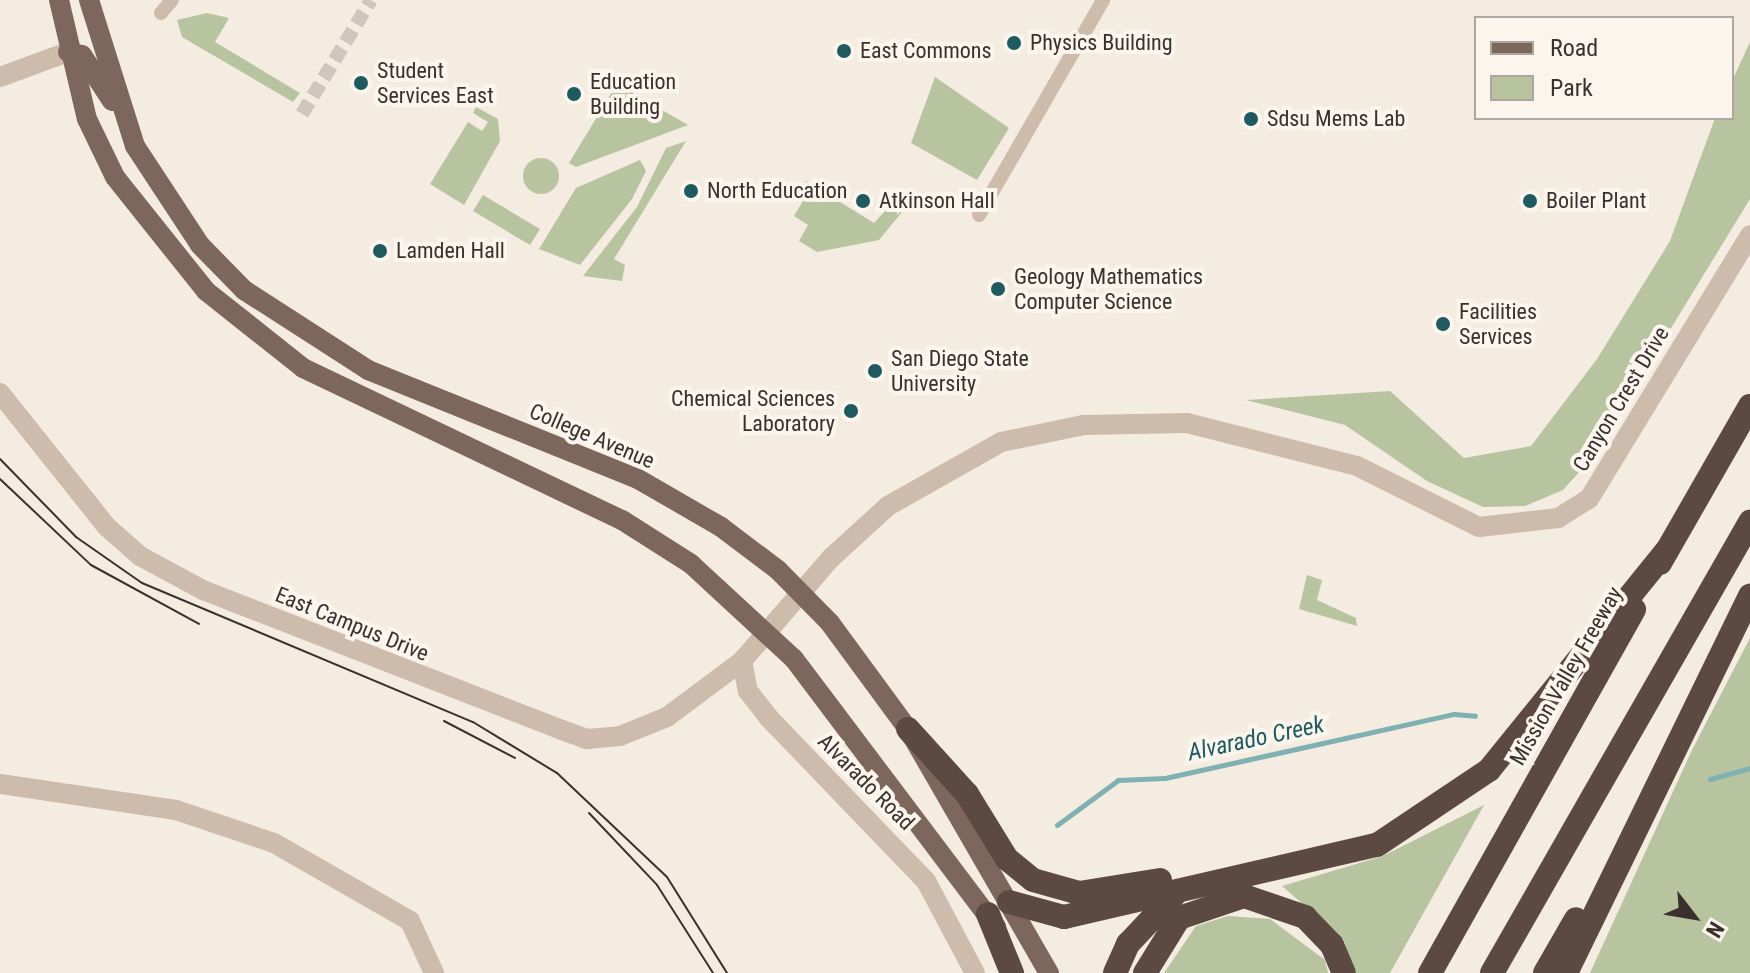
<!DOCTYPE html>
<style>
body{margin:0}
#map{position:relative;width:1750px;height:973px;overflow:hidden;background:#f4ebe1;font-family:"Roboto Condensed",sans-serif}
div>[style]{position:absolute}
.green>*{inset:0;background:#b8c4a0}
.round{border-radius:50%}
.stream>*{height:5px;margin:-2.5px;padding:0 2.5px;transform-origin:2.5px;border-radius:2.5px;background:#7fb0b2}
.pedestrian-tunnel>*{height:14px;margin-top:-7px;transform-origin:0;background:repeating-linear-gradient(90deg,#cfc6bd 0 14px,transparent 0 21px)}
.pedestrian>*{height:14px;margin:-7px;padding:0 7px;transform-origin:7px;border-radius:7px;background:#cdbbac}
.minor>*{height:20px;margin:-10px;padding:0 10px;transform-origin:10px;border-radius:10px;background:#cdbbac}
.tertiary>*{height:20px;margin:-10px;padding:0 10px;transform-origin:10px;border-radius:10px;background:#cdbbac}
.primary>*{height:20px;margin:-10px;padding:0 10px;transform-origin:10px;border-radius:10px;background:#7d675c}
.motorway>*{height:24px;margin:-12px;padding:0 12px;transform-origin:12px;border-radius:12px;background:#5c4a42}
.tram>*{height:2px;margin:-1px;padding:0 1px;transform-origin:1px;border-radius:1px;background:#3b302b}
.dots>*{width:22px;height:22px;translate:-50% -50%;box-sizing:border-box;border:4px solid #fbf5ee;border-radius:50%}
span{translate:-50% -50%;white-space:nowrap;text-align:center;line-height:1.15;-webkit-text-stroke:8px #fbf5ee;paint-order:stroke}
.poi-label{font-size:22px;color:#3b302b}
.left{translate:0 -50%;text-align:left}
.right{translate:-100% -50%;text-align:right}
.street-label{font-size:22px;color:#3b302b}
.water-label{font-size:24px;color:#1f5a5e;font-style:italic}
.legend{position:absolute;left:1474px;top:16px;width:260px;height:104px;box-sizing:border-box;background:#fbf5ee;border:2px solid #aea6a0;margin:0;padding:10px 14px;list-style:none;font-size:24px;color:#3b302b}
.legend li{display:flex;align-items:center;gap:16px;height:40px}
.legend b{width:40px;border:2px solid #aea6a0}
.north{position:absolute;left:1654px;top:877px;width:80px;height:80px;-webkit-text-stroke:6px #fbf5ee;paint-order:stroke;rotate:121deg;font-size:22px;font-weight:700;line-height:32px;text-align:center;color:#3b302b}
.north::after{content:'';display:block;margin:auto;width:28px;height:36px;background:#3b302b;clip-path:polygon(50% 0,100% 100%,50% 72%,0 100%)}
</style>
<div id="map">
<div class="green">
<i style="clip-path:polygon(207px 13px,229px 18px,215px 42px,300px 93px,293px 102px,182px 37px,177px 20px)"></i>
<i style="clip-path:polygon(1750px 42px,1750px 199px,1591px 459px,1563px 490px,1525px 506px,1483px 507px,1427px 481px,1345px 425px,1246px 400px,1390px 391px,1464px 458px,1531px 446px,1597px 359px,1670px 241px,1715px 118px,1732px 118px,1732px 81px)"></i>
<i style="clip-path:polygon(935px 77px,1009px 128px,977px 180px,911px 143px)"></i>
<i style="clip-path:polygon(617px 84px,688px 125px,576px 167px,569px 163px)"></i>
<i style="clip-path:polygon(476px 107px,498px 119px,500px 141px,464px 205px,430px 184px,468px 122px,482px 131px,488px 122px,473px 113px)"></i>
<i style="clip-path:polygon(686px 141px,614px 259px,625px 265px,622px 281px,583px 276px,637px 207px,666px 148px)"></i>
<i class="round" style="left:523px;top:158px;width:36px;height:36px"></i>
<i style="clip-path:polygon(640px 160px,646px 171px,632px 199px,580px 265px,539px 249px,576px 188px)"></i>
<i style="clip-path:polygon(806px 181px,874px 223px,900px 195px,911px 201px,879px 240px,817px 252px,799px 241px,808px 225px,794px 216px,807px 194px,801px 189px)"></i>
<i style="clip-path:polygon(483px 195px,540px 229px,530px 245px,473px 211px)"></i>
<i style="clip-path:polygon(1307px 575px,1322px 580px,1317px 600px,1356px 618px,1357px 626px,1299px 609px)"></i>
<i style="clip-path:polygon(1750px 638px,1750px 973px,1590px 973px,1692px 750px)"></i>
<i style="clip-path:polygon(1484px 805px,1390px 973px,1351px 973px,1344px 940px,1282px 886px,1383px 856px)"></i>
<i style="clip-path:polygon(1228px 916px,1270px 919px,1325px 960px,1328px 973px,1164px 973px,1196px 926px)"></i>
</div>
<div class="stream">
<i style="left:1710px;top:779px;width:41px;rotate:-15.4deg"></i>
<i style="left:1057px;top:825px;width:76px;rotate:-36.4deg"></i>
<i style="left:1118px;top:780px;width:47px;rotate:-2.4deg"></i>
<i style="left:1165px;top:778px;width:296px;rotate:-12.5deg"></i>
<i style="left:1454px;top:714px;width:21px;rotate:5deg"></i>
</div>
<div class="pedestrian-tunnel">
<i style="left:302px;top:114px;width:133px;rotate:-58.8deg"></i>
</div>
<div class="pedestrian">
<i style="left:161px;top:13px;width:17px;rotate:-50deg"></i>
<i style="left:979px;top:215px;width:248px;rotate:-60deg"></i>
</div>
<div class="minor">
<i style="left:0;top:77px;width:72px;rotate:-20.2deg"></i>
<i style="left:0;top:784px;width:178px;rotate:8.4deg"></i>
<i style="left:176px;top:810px;width:103px;rotate:18.6deg"></i>
<i style="left:274px;top:843px;width:157px;rotate:29.8deg"></i>
<i style="left:410px;top:921px;width:57px;rotate:65.2deg"></i>
</div>
<div class="tertiary">
<i style="left:0;top:393px;width:171px;rotate:51.4deg"></i>
<i style="left:107px;top:527px;width:44px;rotate:41.3deg"></i>
<i style="left:140px;top:556px;width:72px;rotate:28.4deg"></i>
<i style="left:203px;top:590px;width:385px;rotate:21.3deg"></i>
<i style="left:562px;top:730px;width:27px;rotate:20deg"></i>
<i style="left:587px;top:739px;width:33px;rotate:-5deg"></i>
<i style="left:620px;top:736px;width:51px;rotate:-22deg"></i>
<i style="left:667px;top:717px;width:94px;rotate:-36.7deg"></i>
<i style="left:742px;top:661px;width:136px;rotate:-49.2deg"></i>
<i style="left:831px;top:558px;width:77px;rotate:-42.4deg"></i>
<i style="left:888px;top:506px;width:130px;rotate:-29.5deg"></i>
<i style="left:1001px;top:442px;width:85px;rotate:-11.6deg"></i>
<i style="left:1084px;top:425px;width:103px;rotate:-1.1deg"></i>
<i style="left:1187px;top:423px;width:175px;rotate:14.2deg"></i>
<i style="left:1357px;top:466px;width:136px;rotate:26.6deg"></i>
<i style="left:1479px;top:527px;width:80px;rotate:-6.5deg"></i>
<i style="left:1558px;top:518px;width:36px;rotate:-32deg"></i>
<i style="left:1589px;top:499px;width:309px;rotate:-58.6deg"></i>
<i style="left:742px;top:661px;width:31px;rotate:79deg"></i>
<i style="left:748px;top:691px;width:33px;rotate:52deg"></i>
<i style="left:768px;top:717px;width:228px;rotate:46.1deg"></i>
<i style="left:926px;top:881px;width:104px;rotate:62deg"></i>
</div>
<div class="primary">
<i style="left:59px;top:0;width:122px;rotate:76.8deg"></i>
<i style="left:87px;top:119px;width:64px;rotate:64.2deg"></i>
<i style="left:115px;top:177px;width:146px;rotate:51.4deg"></i>
<i style="left:206px;top:291px;width:124px;rotate:38.4deg"></i>
<i style="left:303px;top:368px;width:353px;rotate:25.5deg"></i>
<i style="left:622px;top:520px;width:82px;rotate:32.5deg"></i>
<i style="left:691px;top:564px;width:140px;rotate:42.7deg"></i>
<i style="left:794px;top:659px;width:336px;rotate:53deg"></i>
<i style="left:89px;top:0;width:153px;rotate:72.5deg"></i>
<i style="left:135px;top:146px;width:118px;rotate:56.7deg"></i>
<i style="left:200px;top:245px;width:63px;rotate:45.6deg"></i>
<i style="left:244px;top:290px;width:148px;rotate:32.8deg"></i>
<i style="left:368px;top:370px;width:291px;rotate:22deg"></i>
<i style="left:638px;top:479px;width:96px;rotate:30deg"></i>
<i style="left:721px;top:527px;width:71px;rotate:37deg"></i>
<i style="left:778px;top:570px;width:74px;rotate:45.5deg"></i>
<i style="left:830px;top:623px;width:132px;rotate:53.7deg"></i>
<i style="left:908px;top:729px;width:282px;rotate:60deg"></i>
<i style="left:68px;top:52px;width:14px;rotate:12deg"></i>
<i style="left:82px;top:55px;width:55px;rotate:56.9deg"></i>
</div>
<div class="motorway">
<i style="left:1660px;top:563px;width:181px;rotate:-60.2deg"></i>
<i style="left:908px;top:729px;width:88px;rotate:47.8deg"></i>
<i style="left:967px;top:794px;width:76px;rotate:58.4deg"></i>
<i style="left:1007px;top:859px;width:33px;rotate:39deg"></i>
<i style="left:1033px;top:880px;width:48px;rotate:15.8deg"></i>
<i style="left:1079px;top:893px;width:82px;rotate:-9.1deg"></i>
<i style="left:1009px;top:902px;width:57px;rotate:15.3deg"></i>
<i style="left:1064px;top:917px;width:321px;rotate:-13deg"></i>
<i style="left:1377px;top:845px;width:135px;rotate:-33.8deg"></i>
<i style="left:1489px;top:770px;width:283px;rotate:-51deg"></i>
<i style="left:988px;top:914px;width:64px;rotate:67.9deg"></i>
<i style="left:1115px;top:973px;width:32px;rotate:-66deg"></i>
<i style="left:1128px;top:944px;width:69px;rotate:-46.8deg"></i>
<i style="left:1145px;top:973px;width:65px;rotate:-58.3deg"></i>
<i style="left:1179px;top:918px;width:69px;rotate:-18.7deg"></i>
<i style="left:1244px;top:896px;width:65px;rotate:19deg"></i>
<i style="left:1305px;top:917px;width:39px;rotate:46deg"></i>
<i style="left:1332px;top:945px;width:30px;rotate:67deg"></i>
<i style="left:1430px;top:973px;width:417px;rotate:-60.7deg"></i>
<i style="left:1492px;top:973px;width:520px;rotate:-60.23deg"></i>
<i style="left:1545px;top:973px;width:62px;rotate:-60.1deg"></i>
<i style="left:1566px;top:973px;width:420px;rotate:-64deg"></i>
</div>
<div class="tram">
<i style="left:0;top:459px;width:109px;rotate:45.7deg"></i>
<i style="left:76px;top:537px;width:80px;rotate:34.9deg"></i>
<i style="left:142px;top:583px;width:359px;rotate:22.8deg"></i>
<i style="left:473px;top:722px;width:98px;rotate:31.3deg"></i>
<i style="left:557px;top:773px;width:151px;rotate:43.4deg"></i>
<i style="left:667px;top:877px;width:113px;rotate:58deg"></i>
<i style="left:0;top:479px;width:125px;rotate:43.4deg"></i>
<i style="left:91px;top:565px;width:123px;rotate:28.6deg"></i>
<i style="left:444px;top:721px;width:80px;rotate:27.5deg"></i>
<i style="left:589px;top:813px;width:99px;rotate:46.6deg"></i>
<i style="left:657px;top:885px;width:104px;rotate:57.5deg"></i>
</div>
<div class="dots">
<i style="left:1014px;top:43px;background:#1f5a5e"></i>
<i style="left:844px;top:51px;background:#1f5a5e"></i>
<i style="left:361px;top:83px;background:#1f5a5e"></i>
<i style="left:574px;top:94px;background:#1f5a5e"></i>
<i style="left:1251px;top:119px;background:#1f5a5e"></i>
<i style="left:691px;top:191px;background:#1f5a5e"></i>
<i style="left:863px;top:201px;background:#1f5a5e"></i>
<i style="left:1530px;top:201px;background:#1f5a5e"></i>
<i style="left:380px;top:251px;background:#1f5a5e"></i>
<i style="left:998px;top:289px;background:#1f5a5e"></i>
<i style="left:1443px;top:324px;background:#1f5a5e"></i>
<i style="left:875px;top:371px;background:#1f5a5e"></i>
<i style="left:851px;top:411px;background:#1f5a5e"></i>
</div>
<div class="poi-label">
<span class="left" style="left:1030px;top:43px">Physics Building</span>
<span class="left" style="left:860px;top:51px">East Commons</span>
<span class="left" style="left:377px;top:83px">Student<br>Services East</span>
<span class="left" style="left:590px;top:94px">Education<br>Building</span>
<span class="left" style="left:1267px;top:119px">Sdsu Mems Lab</span>
<span class="left" style="left:707px;top:191px">North Education</span>
<span class="left" style="left:879px;top:201px">Atkinson Hall</span>
<span class="left" style="left:1546px;top:201px">Boiler Plant</span>
<span class="left" style="left:396px;top:251px">Lamden Hall</span>
<span class="left" style="left:1014px;top:289px">Geology Mathematics<br>Computer Science</span>
<span class="left" style="left:1459px;top:324px">Facilities<br>Services</span>
<span class="left" style="left:891px;top:371px">San Diego State<br>University</span>
<span class="right" style="left:835px;top:411px">Chemical Sciences<br>Laboratory</span>
</div>
<div class="street-label">
<span style="left:1621px;top:399px;rotate:-59deg">Canyon Crest Drive</span>
<span style="left:592px;top:436px;rotate:23deg">College Avenue</span>
<span style="left:352px;top:624px;rotate:22deg">East Campus Drive</span>
<span style="left:1566px;top:676px;rotate:-60deg">Mission Valley Freeway</span>
<span style="left:866px;top:782px;rotate:45deg">Alvarado Road</span>
</div>
<div class="water-label">
<span style="left:1256px;top:739px;rotate:-12deg">Alvarado Creek</span>
</div>
<ul class="legend">
<li><b style="height:10px;background:#7d675c"></b>Road</li>
<li><b style="height:22px;background:#b8c4a0"></b>Park</li>
</ul>
<div class="north">N</div>
</div>
